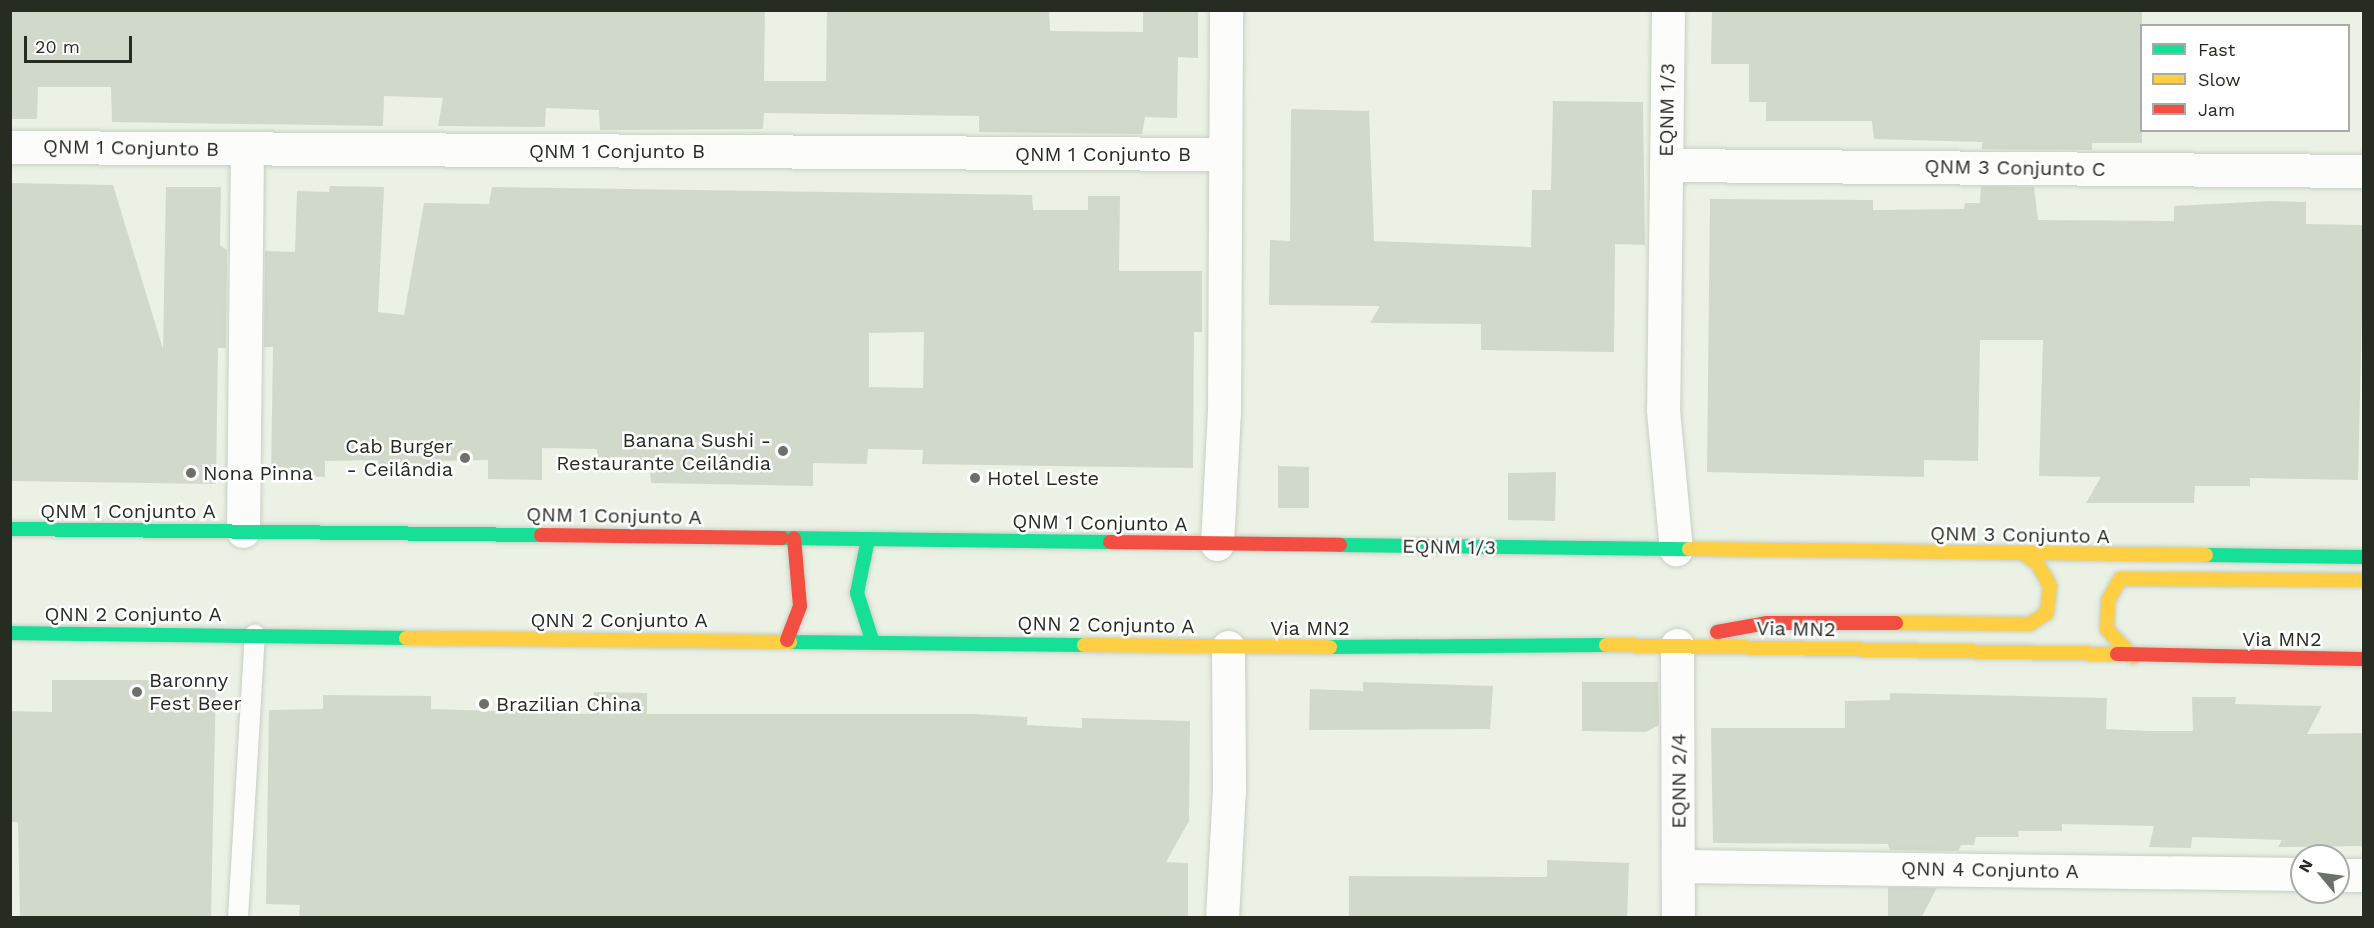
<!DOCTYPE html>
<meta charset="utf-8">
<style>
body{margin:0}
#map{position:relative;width:2374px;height:928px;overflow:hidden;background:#ebf2e5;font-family:"Work Sans",sans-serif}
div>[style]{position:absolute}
.building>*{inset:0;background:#d1d9ca}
.roads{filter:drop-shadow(0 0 2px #c8cec3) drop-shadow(0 0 2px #c8cec3)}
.lane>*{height:20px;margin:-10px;padding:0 10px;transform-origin:10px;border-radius:10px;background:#fcfdfb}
.street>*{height:33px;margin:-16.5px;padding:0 16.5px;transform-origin:16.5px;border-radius:16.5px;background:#fcfdfb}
.fast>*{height:14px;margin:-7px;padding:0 7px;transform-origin:7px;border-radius:7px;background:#16e098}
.slow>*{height:14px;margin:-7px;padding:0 7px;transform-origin:7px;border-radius:7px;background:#ffcf43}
.jam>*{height:14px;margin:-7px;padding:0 7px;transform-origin:7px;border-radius:7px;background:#f24e42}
.dots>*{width:16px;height:16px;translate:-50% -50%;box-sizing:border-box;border:3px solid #fff;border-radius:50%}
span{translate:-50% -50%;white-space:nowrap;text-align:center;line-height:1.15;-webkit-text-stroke:5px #fff;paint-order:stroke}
.street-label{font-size:20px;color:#272c23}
.poi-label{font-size:20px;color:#272c23}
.right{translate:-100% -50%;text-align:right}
.left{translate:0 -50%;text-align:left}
.frame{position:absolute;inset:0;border:12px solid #272c23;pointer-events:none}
.legend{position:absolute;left:2140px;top:24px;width:210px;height:108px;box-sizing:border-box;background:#fff;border:2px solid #a9aba7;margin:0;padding:8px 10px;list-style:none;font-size:18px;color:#272c23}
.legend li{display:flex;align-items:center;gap:12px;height:30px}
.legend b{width:30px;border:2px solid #a9aba7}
.north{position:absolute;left:2290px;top:844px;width:60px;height:60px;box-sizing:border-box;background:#fff;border:2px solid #a9aba7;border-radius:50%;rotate:299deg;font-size:16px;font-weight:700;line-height:24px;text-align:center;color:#272c23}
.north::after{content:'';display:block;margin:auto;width:21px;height:27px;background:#6c7167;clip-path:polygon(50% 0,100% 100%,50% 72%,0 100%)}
.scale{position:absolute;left:24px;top:36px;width:108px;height:27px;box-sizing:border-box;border:3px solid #272c23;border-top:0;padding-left:8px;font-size:18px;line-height:21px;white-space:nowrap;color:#272c23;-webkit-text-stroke:4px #fff;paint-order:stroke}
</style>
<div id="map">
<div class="building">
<i style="clip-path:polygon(10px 10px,765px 10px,764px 81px,826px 81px,827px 10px,1049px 10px,1050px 31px,1143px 32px,1143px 10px,1198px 10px,1198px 58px,1178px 57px,1177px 118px,1145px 117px,1142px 134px,979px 132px,979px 116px,764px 113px,763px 129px,600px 130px,599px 110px,546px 108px,545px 127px,438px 126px,443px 98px,384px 96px,383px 126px,112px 122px,111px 87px,38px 87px,37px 119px,10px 119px)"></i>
<i style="clip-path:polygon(1712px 10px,2142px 10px,2142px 143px,2092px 143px,2092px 150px,1982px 149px,1982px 142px,1874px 139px,1872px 121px,1766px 121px,1766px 102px,1749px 102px,1749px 64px,1711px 64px)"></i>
<i style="clip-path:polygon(1553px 101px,1643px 102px,1645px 245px,1615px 244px,1614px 352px,1481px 350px,1481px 324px,1370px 323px,1380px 306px,1269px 305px,1270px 240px,1290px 241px,1291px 109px,1369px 111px,1374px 241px,1531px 247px,1532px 190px,1551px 190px)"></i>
<i style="clip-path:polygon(10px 183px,113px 185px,163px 349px,166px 187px,221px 187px,220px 245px,227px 250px,226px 348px,218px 348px,216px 484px,10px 481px)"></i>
<i style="clip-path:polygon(evenodd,330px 186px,384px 187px,378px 312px,404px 315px,424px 203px,489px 204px,492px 187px,1032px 195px,1033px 210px,1088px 210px,1088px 196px,1120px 196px,1119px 271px,1202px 271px,1202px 332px,1194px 332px,1193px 468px,922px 464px,923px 450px,868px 449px,867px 464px,813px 463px,813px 486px,651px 483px,649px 462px,597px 462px,597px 449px,542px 448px,542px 480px,488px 479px,488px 460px,434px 461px,434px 476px,380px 476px,378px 460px,325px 461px,325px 477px,271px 477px,273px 347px,264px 347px,265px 251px,295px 252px,297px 191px,329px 192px,330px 186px,924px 332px,923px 388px,869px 387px,869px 333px,924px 332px)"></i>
<i style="clip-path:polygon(1981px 186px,2034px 187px,2038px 220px,2174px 221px,2174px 206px,2270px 201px,2306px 202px,2306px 224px,2364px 225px,2358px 480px,2250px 478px,2250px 486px,2195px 486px,2194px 503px,2086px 503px,2101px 477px,2039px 476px,2043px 340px,1980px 340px,1978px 461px,1924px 460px,1924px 477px,1707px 472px,1710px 199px,1873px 200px,1873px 210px,1964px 209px,1965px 203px,1980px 203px)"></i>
<i style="clip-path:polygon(1278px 466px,1309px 467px,1309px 508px,1278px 508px)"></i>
<i style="clip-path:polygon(1556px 472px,1555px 521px,1508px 520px,1508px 473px)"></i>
<i style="clip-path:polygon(52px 680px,216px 680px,211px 918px,20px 918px,18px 822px,10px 822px,10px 711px,52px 712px)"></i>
<i style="clip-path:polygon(1363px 682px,1493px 686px,1490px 729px,1309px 730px,1310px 689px,1363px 691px)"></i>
<i style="clip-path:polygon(1582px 682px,1658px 682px,1659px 725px,1646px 732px,1582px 731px)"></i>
<i style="clip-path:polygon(594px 692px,647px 693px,647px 714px,974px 714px,1027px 717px,1027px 725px,1082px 728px,1082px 718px,1190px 721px,1189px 821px,1166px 862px,1188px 863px,1188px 918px,299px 918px,300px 905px,266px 904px,269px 710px,323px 709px,323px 695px,431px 696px,431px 709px,593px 714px)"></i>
<i style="clip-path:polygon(1890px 693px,2107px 698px,2106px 729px,2149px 731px,2193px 731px,2192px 697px,2236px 697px,2235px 704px,2322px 706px,2307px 734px,2364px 733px,2364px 846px,2278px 847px,2282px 840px,2192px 837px,2191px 848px,2149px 847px,2154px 826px,2062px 824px,2062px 831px,2018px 831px,2019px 837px,1976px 837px,1974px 845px,1961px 845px,1958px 851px,1890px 850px,1888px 844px,1713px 843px,1711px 728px,1845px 728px,1845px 701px,1890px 700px)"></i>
<i style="clip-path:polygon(1547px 860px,1629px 863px,1627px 918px,1349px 918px,1349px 876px,1547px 877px)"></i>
<i style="clip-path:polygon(1888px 887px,1937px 888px,1921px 918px,1888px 918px)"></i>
</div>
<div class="roads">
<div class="lane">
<i style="left:238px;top:918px;width:284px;rotate:-86.6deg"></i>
</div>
<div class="street">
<i style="left:1668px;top:10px;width:400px;rotate:90.7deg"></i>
<i style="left:1663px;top:410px;width:140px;rotate:84.7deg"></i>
<i style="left:10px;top:147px;width:1214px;rotate:0.33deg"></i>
<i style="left:1666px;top:165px;width:698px;rotate:0.49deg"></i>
<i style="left:243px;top:531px;width:382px;rotate:-89.4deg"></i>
<i style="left:1217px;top:544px;width:132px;rotate:-87deg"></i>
<i style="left:1224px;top:412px;width:402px;rotate:-89.7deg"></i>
<i style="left:1677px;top:645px;width:273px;rotate:89.8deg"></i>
<i style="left:1679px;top:866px;width:623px;rotate:0.74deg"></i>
<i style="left:2338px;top:875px;width:26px"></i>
<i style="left:1222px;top:918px;width:130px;rotate:-86.9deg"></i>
<i style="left:1229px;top:788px;width:141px;rotate:-90.4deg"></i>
</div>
<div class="fast">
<i style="left:10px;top:529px;width:531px;rotate:0.65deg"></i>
<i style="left:782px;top:538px;width:328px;rotate:0.7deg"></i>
<i style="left:868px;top:539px;width:55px;rotate:101.5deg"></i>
<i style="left:857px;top:593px;width:49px;rotate:72.3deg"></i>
<i style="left:1340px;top:545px;width:349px;rotate:0.7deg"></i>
<i style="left:2206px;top:555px;width:158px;rotate:0.7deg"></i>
<i style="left:10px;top:633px;width:396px;rotate:0.7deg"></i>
<i style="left:790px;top:642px;width:294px;rotate:0.6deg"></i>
<i style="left:1330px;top:647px;width:276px;rotate:-0.4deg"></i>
</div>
<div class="slow">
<i style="left:1689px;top:549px;width:517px;rotate:0.66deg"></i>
<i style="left:1896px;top:623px;width:134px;rotate:0.4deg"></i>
<i style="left:2030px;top:624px;width:20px;rotate:-33deg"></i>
<i style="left:2047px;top:613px;width:27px;rotate:-84deg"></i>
<i style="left:2050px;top:586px;width:25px;rotate:-119deg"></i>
<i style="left:2038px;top:564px;width:16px;rotate:-145deg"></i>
<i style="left:406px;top:638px;width:384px;rotate:0.6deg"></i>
<i style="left:1084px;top:645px;width:246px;rotate:0.5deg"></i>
<i style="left:1606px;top:645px;width:511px;rotate:1.01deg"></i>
<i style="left:2133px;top:657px;width:38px;rotate:-133deg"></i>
<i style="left:2107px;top:629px;width:28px;rotate:-88deg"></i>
<i style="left:2108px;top:601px;width:25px;rotate:-61deg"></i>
<i style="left:2120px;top:579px;width:244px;rotate:0.2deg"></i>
</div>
<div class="jam">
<i style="left:541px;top:535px;width:241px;rotate:0.7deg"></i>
<i style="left:1110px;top:542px;width:230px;rotate:0.7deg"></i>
<i style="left:1717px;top:632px;width:51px;rotate:-10.2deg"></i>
<i style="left:1767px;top:623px;width:129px"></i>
<i style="left:787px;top:640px;width:36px;rotate:-69deg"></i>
<i style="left:800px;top:606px;width:68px;rotate:-95deg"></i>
<i style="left:2117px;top:654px;width:247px;rotate:1.2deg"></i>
</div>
</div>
<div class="dots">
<i style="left:783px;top:451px;background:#6c7167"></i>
<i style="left:465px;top:458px;background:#6c7167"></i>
<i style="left:191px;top:473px;background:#6c7167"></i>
<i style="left:975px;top:478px;background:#6c7167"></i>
<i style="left:137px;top:692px;background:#6c7167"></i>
<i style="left:484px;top:704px;background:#6c7167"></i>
</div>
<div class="street-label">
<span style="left:1667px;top:110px;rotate:-89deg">EQNM 1/3</span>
<span style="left:131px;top:148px;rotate:1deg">QNM 1 Conjunto B</span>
<span style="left:617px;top:151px">QNM 1 Conjunto B</span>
<span style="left:1103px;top:154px">QNM 1 Conjunto B</span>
<span style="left:2015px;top:168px;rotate:1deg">QNM 3 Conjunto C</span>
<span style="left:128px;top:511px">QNM 1 Conjunto A</span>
<span style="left:614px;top:516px;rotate:1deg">QNM 1 Conjunto A</span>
<span style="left:1100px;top:523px;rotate:1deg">QNM 1 Conjunto A</span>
<span style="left:2020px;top:535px;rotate:1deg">QNM 3 Conjunto A</span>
<span style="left:1449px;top:547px;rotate:1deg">EQNM 1/3</span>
<span style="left:133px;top:614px">QNN 2 Conjunto A</span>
<span style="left:619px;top:620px">QNN 2 Conjunto A</span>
<span style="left:1106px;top:625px;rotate:1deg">QNN 2 Conjunto A</span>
<span style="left:1310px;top:628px">Via MN2</span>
<span style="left:1796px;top:629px;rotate:1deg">Via MN2</span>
<span style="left:2282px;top:639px">Via MN2</span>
<span style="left:1679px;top:781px;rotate:-90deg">EQNN 2/4</span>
<span style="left:1990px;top:870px;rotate:1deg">QNN 4 Conjunto A</span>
</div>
<div class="poi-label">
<span class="right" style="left:771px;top:452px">Banana Sushi -<br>Restaurante Ceilândia</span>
<span class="right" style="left:453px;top:458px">Cab Burger<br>- Ceilândia</span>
<span class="left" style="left:203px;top:473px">Nona Pinna</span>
<span class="left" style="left:987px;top:478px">Hotel Leste</span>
<span class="left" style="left:149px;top:692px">Baronny<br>Fest Beer</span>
<span class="left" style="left:496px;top:704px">Brazilian China</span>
</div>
<div class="frame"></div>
<ul class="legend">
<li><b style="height:8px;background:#16e098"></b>Fast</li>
<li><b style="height:8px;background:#ffcf43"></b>Slow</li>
<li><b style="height:8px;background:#f24e42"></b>Jam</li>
</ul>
<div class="north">N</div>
<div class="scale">20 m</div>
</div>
